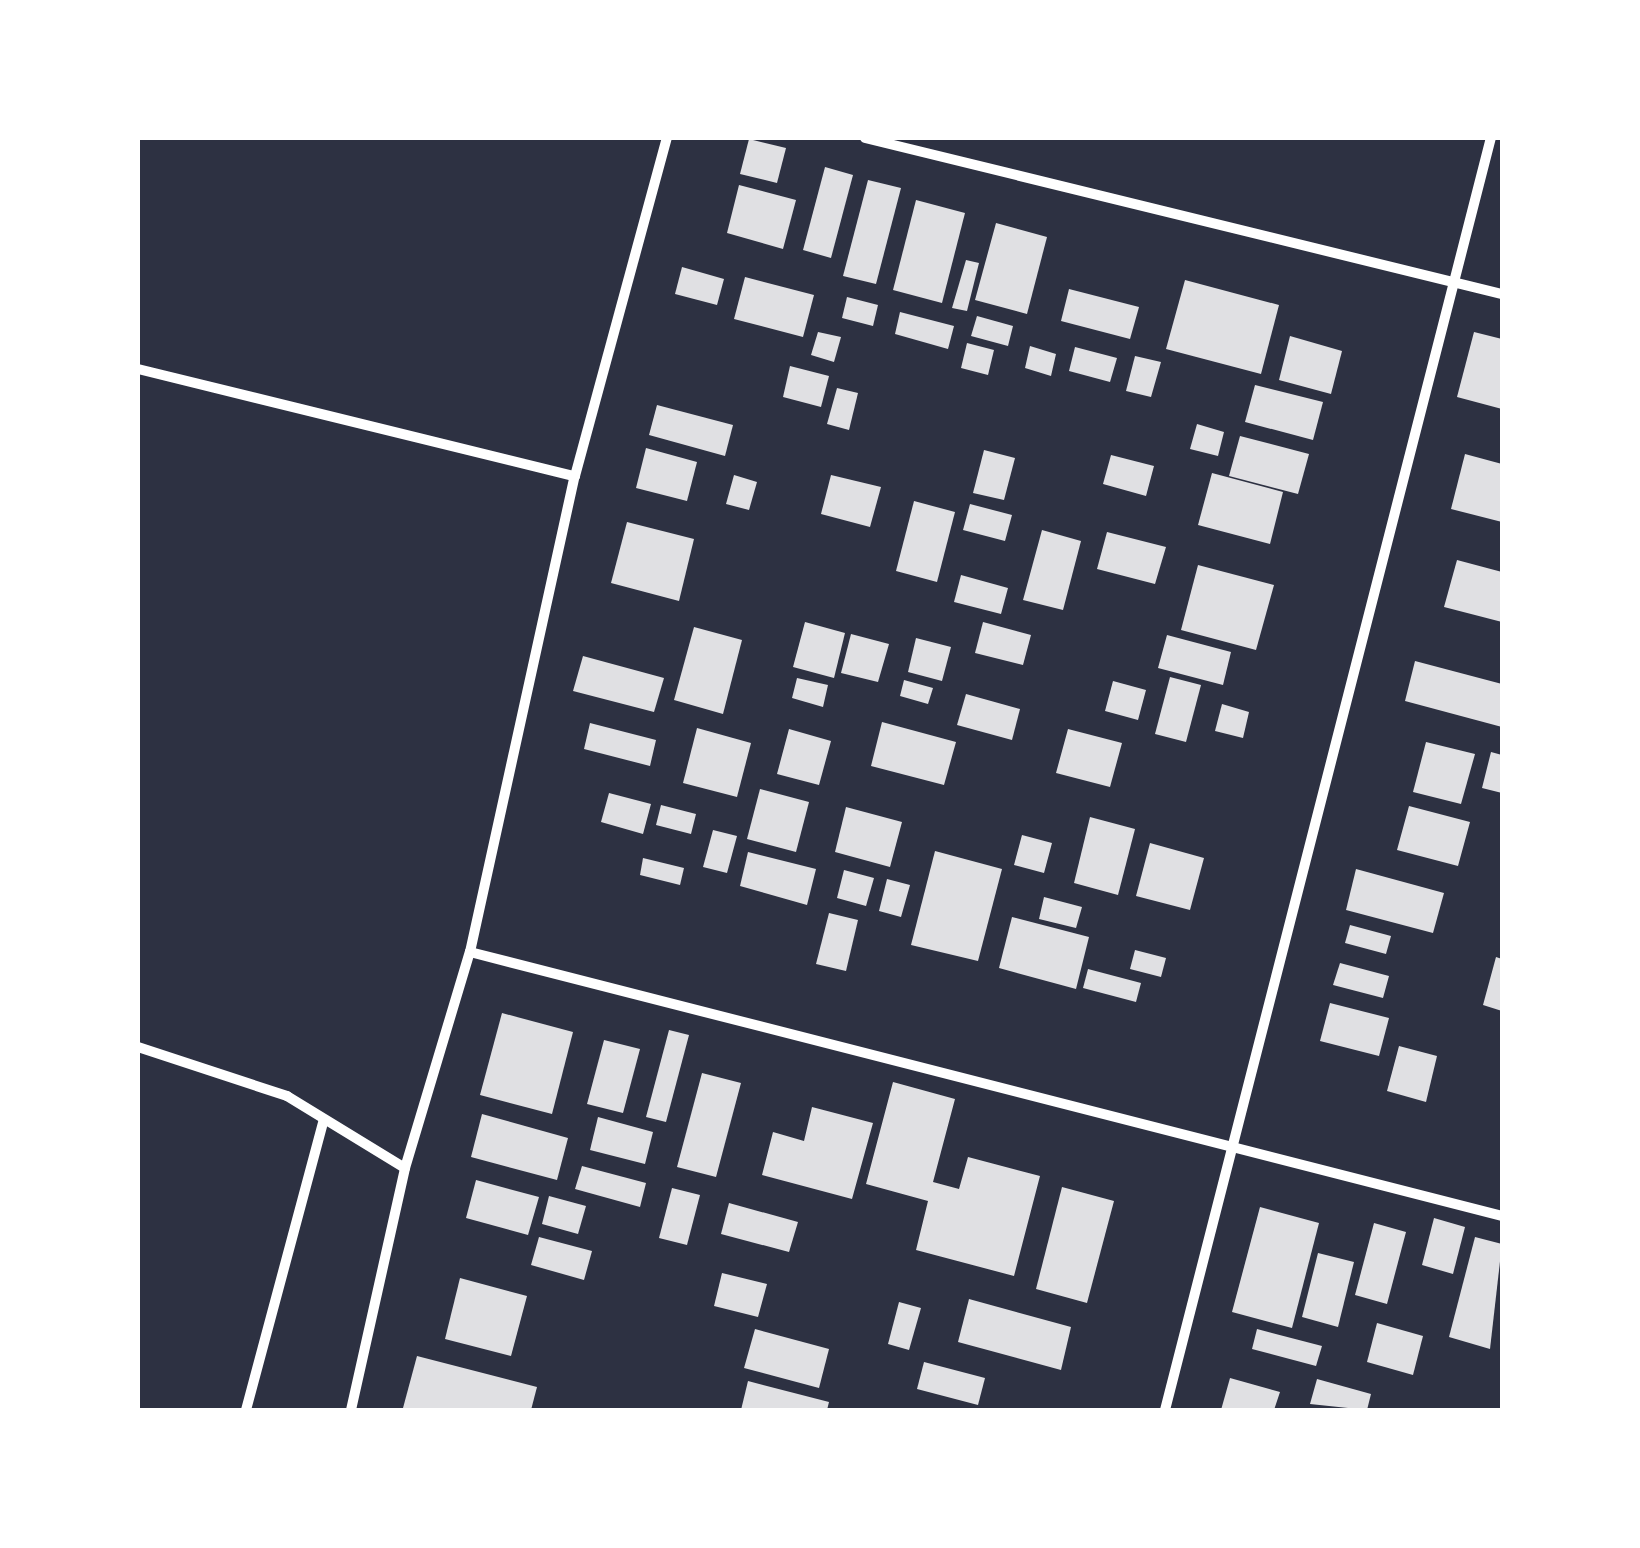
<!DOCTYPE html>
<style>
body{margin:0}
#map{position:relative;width:1640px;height:1548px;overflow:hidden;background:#2d3142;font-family:"PT Serif",serif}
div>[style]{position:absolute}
.building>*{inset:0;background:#e0e0e3}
.minor>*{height:10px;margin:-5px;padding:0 5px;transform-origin:5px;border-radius:5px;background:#fff}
span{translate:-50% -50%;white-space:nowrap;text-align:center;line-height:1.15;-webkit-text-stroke:8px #fff;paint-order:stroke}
.frame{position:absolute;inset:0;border:140px solid #fff;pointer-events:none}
</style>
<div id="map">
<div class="building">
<i style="clip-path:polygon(749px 139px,786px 148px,777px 183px,740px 174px)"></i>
<i style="clip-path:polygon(825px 167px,853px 175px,831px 258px,803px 250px)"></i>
<i style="clip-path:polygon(868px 180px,901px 188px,876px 284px,843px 276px)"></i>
<i style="clip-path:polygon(739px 185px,796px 200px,783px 249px,727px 233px)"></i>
<i style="clip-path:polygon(916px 200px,965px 213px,942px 303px,893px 290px)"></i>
<i style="clip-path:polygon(996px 223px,1047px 237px,1027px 314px,975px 300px)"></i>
<i style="clip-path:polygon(966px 260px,979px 263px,967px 311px,952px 308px)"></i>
<i style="clip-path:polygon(682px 267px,724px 279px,717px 305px,675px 294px)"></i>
<i style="clip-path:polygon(745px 277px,814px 295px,803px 337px,734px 319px)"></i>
<i style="clip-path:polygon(1185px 280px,1279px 305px,1261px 374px,1166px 349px)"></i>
<i style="clip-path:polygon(1069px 289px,1139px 307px,1130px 339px,1061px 321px)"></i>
<i style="clip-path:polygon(847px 297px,878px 305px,873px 326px,842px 318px)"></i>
<i style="clip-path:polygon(900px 312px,954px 326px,948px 349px,895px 334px)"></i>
<i style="clip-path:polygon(977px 316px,1013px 326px,1008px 346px,971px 336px)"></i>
<i style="clip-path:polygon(818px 332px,841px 337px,834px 362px,811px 355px)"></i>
<i style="clip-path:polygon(1474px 332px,1502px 339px,1502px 409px,1457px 397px)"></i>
<i style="clip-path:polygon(1290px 336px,1342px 351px,1331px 394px,1279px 380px)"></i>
<i style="clip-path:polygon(967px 343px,994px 350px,988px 375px,961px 368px)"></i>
<i style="clip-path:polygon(1030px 346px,1056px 354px,1051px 376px,1025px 368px)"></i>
<i style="clip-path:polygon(1075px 347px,1117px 358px,1110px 382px,1069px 371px)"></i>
<i style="clip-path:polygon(1135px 356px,1161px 362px,1151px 397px,1126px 391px)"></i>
<i style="clip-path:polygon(790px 366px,829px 376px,821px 407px,783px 397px)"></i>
<i style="clip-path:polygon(1255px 385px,1323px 402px,1313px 440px,1245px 422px)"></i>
<i style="clip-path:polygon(837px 388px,858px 393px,849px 430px,827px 424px)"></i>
<i style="clip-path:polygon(657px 405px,733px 425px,725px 456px,649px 435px)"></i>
<i style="clip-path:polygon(1197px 424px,1224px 432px,1218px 456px,1190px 449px)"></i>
<i style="clip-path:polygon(1240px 436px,1309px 454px,1298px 494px,1229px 476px)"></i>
<i style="clip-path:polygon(646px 448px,697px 462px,687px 501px,636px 488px)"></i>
<i style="clip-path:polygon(984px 450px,1015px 458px,1004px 500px,973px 493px)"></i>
<i style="clip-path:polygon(1465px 454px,1502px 464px,1502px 522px,1451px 509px)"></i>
<i style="clip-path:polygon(1111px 455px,1154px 466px,1146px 496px,1103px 484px)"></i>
<i style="clip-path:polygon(1212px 473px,1283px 492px,1270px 544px,1198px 525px)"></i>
<i style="clip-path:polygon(734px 475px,757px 482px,749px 510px,726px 504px)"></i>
<i style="clip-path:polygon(831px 475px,881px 487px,870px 527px,821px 514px)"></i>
<i style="clip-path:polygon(914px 501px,955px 512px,937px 582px,896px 571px)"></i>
<i style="clip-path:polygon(970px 504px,1012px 515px,1005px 541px,963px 530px)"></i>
<i style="clip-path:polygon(627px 522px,694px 539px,679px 601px,611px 583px)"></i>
<i style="clip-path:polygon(1042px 530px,1081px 541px,1063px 610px,1023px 600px)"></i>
<i style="clip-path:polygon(1107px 532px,1166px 547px,1155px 584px,1097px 569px)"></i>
<i style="clip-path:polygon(1457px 560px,1502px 572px,1502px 622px,1444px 607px)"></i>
<i style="clip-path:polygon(1198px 565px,1274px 585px,1256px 650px,1181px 630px)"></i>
<i style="clip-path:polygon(961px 575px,1008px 588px,1001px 614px,954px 602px)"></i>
<i style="clip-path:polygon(805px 622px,845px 633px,834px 678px,793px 667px)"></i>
<i style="clip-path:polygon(983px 622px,1031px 635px,1023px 665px,975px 653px)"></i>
<i style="clip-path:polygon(694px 627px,742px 640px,723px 714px,674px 700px)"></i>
<i style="clip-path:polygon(851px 634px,889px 644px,878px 682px,841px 673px)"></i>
<i style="clip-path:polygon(1167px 635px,1231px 652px,1223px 685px,1158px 668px)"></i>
<i style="clip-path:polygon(916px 638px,951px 647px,942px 681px,908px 672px)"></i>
<i style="clip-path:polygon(583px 656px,664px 678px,654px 712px,573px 691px)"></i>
<i style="clip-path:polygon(1415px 661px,1502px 684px,1502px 727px,1405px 701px)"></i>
<i style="clip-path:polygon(1170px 677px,1201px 685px,1186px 742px,1155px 734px)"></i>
<i style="clip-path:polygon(797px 678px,828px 685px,823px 707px,792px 698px)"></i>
<i style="clip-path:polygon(904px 680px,933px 688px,928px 704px,900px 696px)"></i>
<i style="clip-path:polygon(1113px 681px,1146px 690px,1138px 720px,1105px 711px)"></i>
<i style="clip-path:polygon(966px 694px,1020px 709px,1012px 740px,957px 725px)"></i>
<i style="clip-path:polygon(1222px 704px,1249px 712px,1243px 738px,1215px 731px)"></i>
<i style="clip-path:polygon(882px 722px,956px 742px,944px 785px,871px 766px)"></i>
<i style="clip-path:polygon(590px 723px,656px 740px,650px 766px,584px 749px)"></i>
<i style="clip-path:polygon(697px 728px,751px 743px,737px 797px,683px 783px)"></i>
<i style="clip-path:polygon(789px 729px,831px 741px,819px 785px,777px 774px)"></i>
<i style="clip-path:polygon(1068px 729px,1122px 743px,1110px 787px,1056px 773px)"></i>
<i style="clip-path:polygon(1426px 742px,1475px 754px,1461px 804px,1413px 792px)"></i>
<i style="clip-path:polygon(1491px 752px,1502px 755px,1502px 793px,1482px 788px)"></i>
<i style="clip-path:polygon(760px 789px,809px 802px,796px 852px,747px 839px)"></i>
<i style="clip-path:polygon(609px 793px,651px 804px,643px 834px,601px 822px)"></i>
<i style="clip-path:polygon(661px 805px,696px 814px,691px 834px,656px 825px)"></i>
<i style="clip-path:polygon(1409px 806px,1470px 822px,1458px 866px,1397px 850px)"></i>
<i style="clip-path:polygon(846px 807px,902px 822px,890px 867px,835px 852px)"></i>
<i style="clip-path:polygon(1090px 817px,1135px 829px,1118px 895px,1074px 883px)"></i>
<i style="clip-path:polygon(713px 830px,737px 836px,727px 873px,703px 867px)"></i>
<i style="clip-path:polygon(1022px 835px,1052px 843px,1044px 873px,1014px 865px)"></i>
<i style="clip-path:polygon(1150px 843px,1204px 858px,1190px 910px,1136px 896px)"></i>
<i style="clip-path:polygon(935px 851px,1002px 869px,978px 961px,911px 945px)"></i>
<i style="clip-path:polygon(748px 852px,816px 869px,807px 905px,740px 886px)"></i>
<i style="clip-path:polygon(643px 858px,684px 868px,680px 885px,640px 875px)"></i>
<i style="clip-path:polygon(1356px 869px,1444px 893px,1433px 933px,1346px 910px)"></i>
<i style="clip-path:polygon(844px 870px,874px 878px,866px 906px,837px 898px)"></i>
<i style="clip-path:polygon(887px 879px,910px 885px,901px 917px,879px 911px)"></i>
<i style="clip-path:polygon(1044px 897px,1082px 907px,1076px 928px,1039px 919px)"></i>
<i style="clip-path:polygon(829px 913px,858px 920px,846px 971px,816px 964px)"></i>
<i style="clip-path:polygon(1012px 917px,1089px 937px,1076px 989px,999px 968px)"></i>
<i style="clip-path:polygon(1350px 925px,1391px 936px,1386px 954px,1345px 943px)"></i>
<i style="clip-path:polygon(1135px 950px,1166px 958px,1161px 977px,1130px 969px)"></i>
<i style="clip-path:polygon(1496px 957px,1502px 959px,1502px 1011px,1483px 1005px)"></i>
<i style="clip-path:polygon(1340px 963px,1389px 976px,1383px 998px,1333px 985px)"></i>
<i style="clip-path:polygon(1088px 969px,1141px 983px,1136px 1002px,1083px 988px)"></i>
<i style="clip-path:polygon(1330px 1003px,1389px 1018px,1379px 1056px,1320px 1041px)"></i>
<i style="clip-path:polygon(502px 1013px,573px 1032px,552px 1114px,480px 1095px)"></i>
<i style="clip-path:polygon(669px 1030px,689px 1035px,666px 1122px,646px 1117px)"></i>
<i style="clip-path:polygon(604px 1040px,640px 1049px,623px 1113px,587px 1104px)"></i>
<i style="clip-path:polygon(1399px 1046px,1437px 1056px,1426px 1102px,1387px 1091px)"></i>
<i style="clip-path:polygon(702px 1073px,741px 1083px,716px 1177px,677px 1167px)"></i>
<i style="clip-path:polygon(893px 1082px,955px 1099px,933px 1182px,959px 1189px,968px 1157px,1040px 1176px,1014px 1276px,916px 1250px,928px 1201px,866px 1184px)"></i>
<i style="clip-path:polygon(812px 1107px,873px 1123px,852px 1199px,762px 1175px,773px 1132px,804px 1141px)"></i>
<i style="clip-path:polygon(482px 1114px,568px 1138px,557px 1180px,471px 1157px)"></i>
<i style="clip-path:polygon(598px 1117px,653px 1132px,645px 1164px,590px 1150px)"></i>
<i style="clip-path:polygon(582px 1166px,646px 1183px,640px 1207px,575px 1189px)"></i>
<i style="clip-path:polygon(476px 1180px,539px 1197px,528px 1235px,466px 1218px)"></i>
<i style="clip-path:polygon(1062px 1187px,1114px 1201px,1087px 1303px,1036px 1289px)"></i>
<i style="clip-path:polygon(672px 1188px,700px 1195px,687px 1245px,659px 1238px)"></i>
<i style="clip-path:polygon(549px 1196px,586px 1206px,578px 1234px,542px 1224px)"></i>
<i style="clip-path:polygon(729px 1203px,798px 1222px,789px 1252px,721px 1234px)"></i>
<i style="clip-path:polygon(1260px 1207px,1319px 1223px,1292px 1328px,1232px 1312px)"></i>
<i style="clip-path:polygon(1434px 1218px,1465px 1227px,1453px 1274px,1422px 1265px)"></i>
<i style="clip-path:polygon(1374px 1223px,1406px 1232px,1387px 1304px,1355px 1295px)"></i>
<i style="clip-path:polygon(539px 1237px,592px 1251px,584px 1280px,531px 1265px)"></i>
<i style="clip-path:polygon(1475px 1237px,1502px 1244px,1490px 1349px,1449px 1337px)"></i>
<i style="clip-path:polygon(1318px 1253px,1354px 1262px,1338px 1327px,1302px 1317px)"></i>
<i style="clip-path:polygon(722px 1273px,767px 1284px,758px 1317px,714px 1306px)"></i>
<i style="clip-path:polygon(460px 1278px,527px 1296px,511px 1356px,445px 1339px)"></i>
<i style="clip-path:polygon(969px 1299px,1071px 1327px,1061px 1370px,958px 1342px)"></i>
<i style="clip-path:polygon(899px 1302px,921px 1308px,909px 1350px,888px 1344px)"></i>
<i style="clip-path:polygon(1377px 1323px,1423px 1336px,1413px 1375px,1367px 1362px)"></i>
<i style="clip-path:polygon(755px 1329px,829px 1349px,819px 1388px,744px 1368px)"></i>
<i style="clip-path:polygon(1257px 1329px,1322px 1346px,1316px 1366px,1252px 1349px)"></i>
<i style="clip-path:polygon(417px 1356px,537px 1387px,531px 1410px,403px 1408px)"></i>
<i style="clip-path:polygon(924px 1362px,985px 1378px,978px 1405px,917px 1389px)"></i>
<i style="clip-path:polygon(1230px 1378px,1280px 1392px,1274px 1410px,1221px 1410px)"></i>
<i style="clip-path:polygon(1317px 1379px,1371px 1394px,1367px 1410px,1310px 1404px)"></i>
<i style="clip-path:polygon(748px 1381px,829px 1402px,827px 1410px,741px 1410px)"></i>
</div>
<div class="minor">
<i style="left:865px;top:138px;width:656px;rotate:13.76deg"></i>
<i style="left:138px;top:369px;width:450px;rotate:13.8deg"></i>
<i style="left:470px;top:952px;width:1065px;rotate:14.35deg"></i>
<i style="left:138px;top:1047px;width:157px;rotate:18.2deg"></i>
<i style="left:287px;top:1096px;width:138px;rotate:31.4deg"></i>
<i style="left:246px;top:1410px;width:301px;rotate:-75deg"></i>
<i style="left:351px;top:1410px;width:248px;rotate:-77.4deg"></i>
<i style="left:405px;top:1168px;width:226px;rotate:-73.3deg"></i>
<i style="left:470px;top:952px;width:487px;rotate:-77.6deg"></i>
<i style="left:575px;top:476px;width:350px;rotate:-74.8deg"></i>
<i style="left:1165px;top:1410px;width:1313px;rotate:-75.63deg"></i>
</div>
<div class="frame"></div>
</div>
